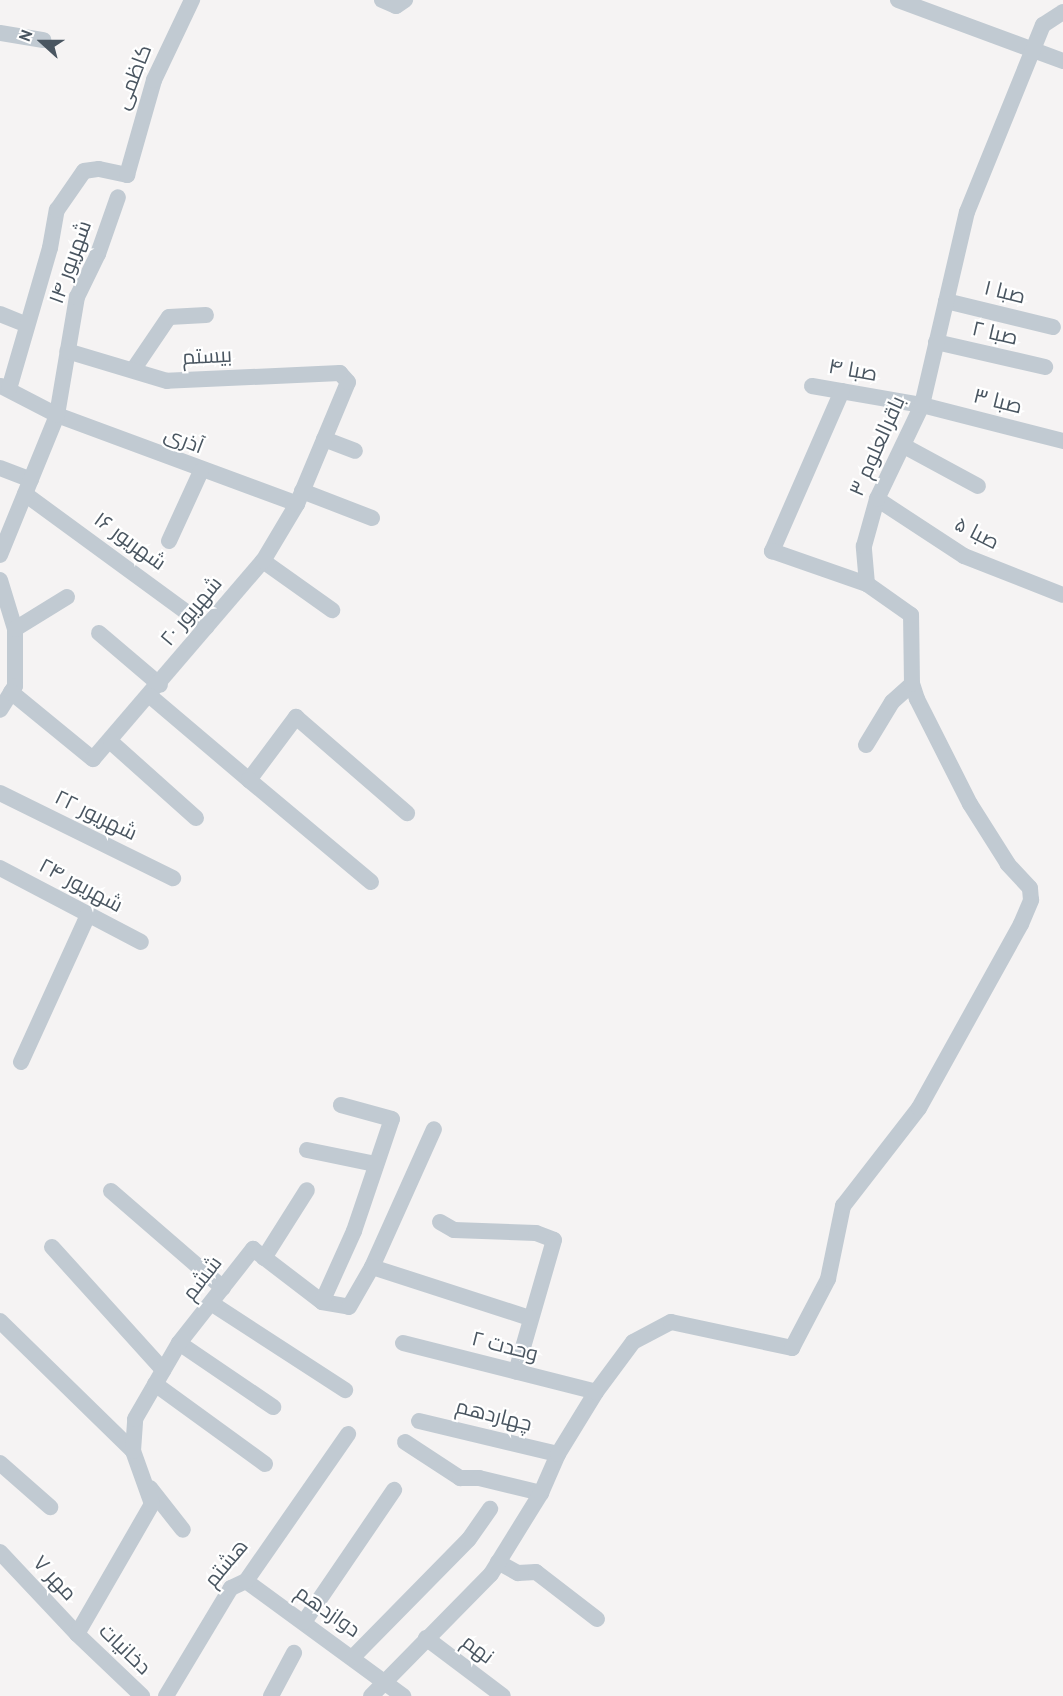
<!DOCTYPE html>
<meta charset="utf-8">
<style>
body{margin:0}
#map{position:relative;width:1063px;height:1696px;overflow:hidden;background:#f5f3f3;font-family:"PT Sans",Cairo,sans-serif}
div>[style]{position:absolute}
.minor>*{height:16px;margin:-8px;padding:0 8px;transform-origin:8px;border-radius:8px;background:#c1cad2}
span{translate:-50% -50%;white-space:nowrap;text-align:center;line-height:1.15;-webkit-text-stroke:4.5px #fff;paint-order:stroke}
.street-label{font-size:21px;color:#4a5661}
.north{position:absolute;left:12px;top:12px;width:60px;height:60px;-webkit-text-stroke:4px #fff;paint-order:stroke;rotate:291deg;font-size:16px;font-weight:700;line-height:24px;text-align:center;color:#4a5661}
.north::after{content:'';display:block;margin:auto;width:21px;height:27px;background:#4a5661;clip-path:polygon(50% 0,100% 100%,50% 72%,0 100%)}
</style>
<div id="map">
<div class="minor">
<i style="left:382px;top:0;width:15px;rotate:23deg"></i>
<i style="left:396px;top:6px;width:11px;rotate:-34deg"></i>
<i style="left:898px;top:0;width:176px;rotate:20.3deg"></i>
<i style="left:0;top:33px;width:44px;rotate:9.2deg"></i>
<i style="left:946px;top:301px;width:110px;rotate:13.7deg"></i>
<i style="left:0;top:314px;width:29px;rotate:22deg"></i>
<i style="left:936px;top:342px;width:112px;rotate:12.9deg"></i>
<i style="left:133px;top:370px;width:64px;rotate:-55.8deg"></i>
<i style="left:169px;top:317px;width:37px;rotate:-3deg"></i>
<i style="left:1px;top:386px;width:63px;rotate:27.4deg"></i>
<i style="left:57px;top:415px;width:256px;rotate:20.3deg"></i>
<i style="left:812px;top:386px;width:112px;rotate:9.8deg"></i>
<i style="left:922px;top:405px;width:146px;rotate:14.3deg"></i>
<i style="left:9px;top:389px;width:147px;rotate:-73.8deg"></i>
<i style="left:50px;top:248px;width:39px;rotate:-80deg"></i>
<i style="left:57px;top:210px;width:47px;rotate:-55.3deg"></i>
<i style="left:84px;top:171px;width:15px;rotate:-8deg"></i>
<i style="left:99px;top:169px;width:29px;rotate:12deg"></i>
<i style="left:127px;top:175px;width:99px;rotate:-74.1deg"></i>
<i style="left:154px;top:80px;width:89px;rotate:-64.6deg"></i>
<i style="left:842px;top:391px;width:175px;rotate:113.6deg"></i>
<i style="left:772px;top:551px;width:101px;rotate:19.2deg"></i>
<i style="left:324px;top:439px;width:33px;rotate:21deg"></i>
<i style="left:904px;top:446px;width:84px;rotate:28.4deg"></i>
<i style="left:0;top:468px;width:33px;rotate:21deg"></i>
<i style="left:302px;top:491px;width:75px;rotate:21.1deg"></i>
<i style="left:25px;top:494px;width:225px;rotate:36.2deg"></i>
<i style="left:877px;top:499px;width:104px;rotate:33.2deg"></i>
<i style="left:964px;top:556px;width:106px;rotate:21.5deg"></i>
<i style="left:169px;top:541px;width:77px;rotate:-65.4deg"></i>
<i style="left:0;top:555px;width:151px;rotate:-67.8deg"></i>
<i style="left:57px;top:415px;width:120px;rotate:-80.4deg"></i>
<i style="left:77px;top:297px;width:48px;rotate:-64deg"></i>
<i style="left:98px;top:254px;width:60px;rotate:-70.7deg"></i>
<i style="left:263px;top:561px;width:85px;rotate:35.4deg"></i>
<i style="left:0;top:580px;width:51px;rotate:73deg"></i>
<i style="left:15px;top:629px;width:57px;rotate:90deg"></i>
<i style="left:15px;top:686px;width:28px;rotate:122deg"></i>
<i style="left:15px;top:629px;width:61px;rotate:-31.6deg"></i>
<i style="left:99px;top:633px;width:80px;rotate:40.4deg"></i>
<i style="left:11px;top:692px;width:106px;rotate:39.3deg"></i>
<i style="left:93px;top:759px;width:261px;rotate:-49.4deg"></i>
<i style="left:263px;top:561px;width:66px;rotate:-59.2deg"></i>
<i style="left:297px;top:504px;width:132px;rotate:-67.3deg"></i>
<i style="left:348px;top:382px;width:12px;rotate:-132deg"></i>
<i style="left:340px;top:373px;width:173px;rotate:177.4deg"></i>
<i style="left:167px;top:381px;width:104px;rotate:-163.3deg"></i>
<i style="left:150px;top:696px;width:130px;rotate:40.3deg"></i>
<i style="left:249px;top:780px;width:79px;rotate:-53.3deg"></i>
<i style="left:296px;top:717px;width:147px;rotate:40.9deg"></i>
<i style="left:111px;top:742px;width:114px;rotate:41.8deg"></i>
<i style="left:866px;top:745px;width:50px;rotate:-58.8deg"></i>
<i style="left:892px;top:702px;width:27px;rotate:-42deg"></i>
<i style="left:249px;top:780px;width:159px;rotate:39.9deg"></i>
<i style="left:0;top:793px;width:193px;rotate:26.2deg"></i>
<i style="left:0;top:868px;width:159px;rotate:27.7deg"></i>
<i style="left:21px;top:1062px;width:162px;rotate:-65.5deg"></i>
<i style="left:307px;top:1150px;width:69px;rotate:11.6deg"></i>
<i style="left:111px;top:1191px;width:148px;rotate:40.9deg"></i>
<i style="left:440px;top:1222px;width:16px;rotate:30deg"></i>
<i style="left:454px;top:1230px;width:82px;rotate:2.1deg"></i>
<i style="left:536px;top:1233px;width:19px;rotate:21deg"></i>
<i style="left:554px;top:1240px;width:137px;rotate:106.1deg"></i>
<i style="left:52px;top:1247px;width:166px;rotate:47.9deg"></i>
<i style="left:264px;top:1258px;width:80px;rotate:-57.7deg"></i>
<i style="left:372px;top:1267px;width:151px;rotate:-65.8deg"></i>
<i style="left:322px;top:1302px;width:27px;rotate:10deg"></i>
<i style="left:349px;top:1307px;width:46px;rotate:-60.1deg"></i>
<i style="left:372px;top:1267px;width:166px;rotate:17.9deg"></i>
<i style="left:211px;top:1303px;width:160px;rotate:33deg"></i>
<i style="left:0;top:1321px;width:186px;rotate:44.3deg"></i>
<i style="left:179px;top:1343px;width:114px;rotate:34.2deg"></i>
<i style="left:403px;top:1343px;width:199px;rotate:14.2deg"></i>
<i style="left:155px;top:1384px;width:136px;rotate:36deg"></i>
<i style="left:419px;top:1421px;width:143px;rotate:13.4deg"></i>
<i style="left:405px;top:1442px;width:66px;rotate:33.2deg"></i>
<i style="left:460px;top:1478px;width:19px"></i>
<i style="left:479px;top:1478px;width:64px;rotate:13.6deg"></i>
<i style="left:0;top:1463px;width:67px;rotate:41.3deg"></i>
<i style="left:150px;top:1488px;width:53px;rotate:51.8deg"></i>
<i style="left:0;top:1552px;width:112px;rotate:46.8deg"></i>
<i style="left:77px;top:1634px;width:90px;rotate:43.6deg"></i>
<i style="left:498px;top:1562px;width:23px;rotate:29deg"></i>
<i style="left:518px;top:1573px;width:18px;rotate:-3deg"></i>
<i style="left:536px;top:1572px;width:77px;rotate:37.6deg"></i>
<i style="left:246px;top:1581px;width:195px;rotate:36.2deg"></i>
<i style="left:304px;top:1622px;width:160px;rotate:-55.7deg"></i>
<i style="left:77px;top:1634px;width:150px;rotate:-60deg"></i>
<i style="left:152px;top:1504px;width:56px;rotate:-109.7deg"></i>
<i style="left:133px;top:1451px;width:32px;rotate:-86deg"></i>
<i style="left:135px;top:1419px;width:88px;rotate:-59.9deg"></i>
<i style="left:179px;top:1343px;width:120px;rotate:-51.8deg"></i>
<i style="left:253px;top:1249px;width:87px;rotate:37.5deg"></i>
<i style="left:322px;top:1302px;width:78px;rotate:-65.7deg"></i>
<i style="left:354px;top:1231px;width:118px;rotate:-71.3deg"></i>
<i style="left:392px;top:1119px;width:53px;rotate:-164.6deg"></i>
<i style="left:426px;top:1638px;width:96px;rotate:37deg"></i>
<i style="left:353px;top:1657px;width:165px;rotate:-45.5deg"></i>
<i style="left:469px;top:1539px;width:37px;rotate:-55deg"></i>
<i style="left:166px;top:1696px;width:126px;rotate:-59deg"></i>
<i style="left:231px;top:1588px;width:17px;rotate:-25deg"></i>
<i style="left:246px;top:1581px;width:179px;rotate:-55.2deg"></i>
<i style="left:271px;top:1696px;width:49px;rotate:-61.9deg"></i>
<i style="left:371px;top:1696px;width:171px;rotate:-45.5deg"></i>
<i style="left:491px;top:1574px;width:95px;rotate:-58.3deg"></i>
<i style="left:541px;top:1493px;width:43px;rotate:-66.4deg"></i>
<i style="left:558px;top:1454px;width:73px;rotate:-58.5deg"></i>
<i style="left:596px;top:1392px;width:62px;rotate:-53.5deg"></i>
<i style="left:633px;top:1342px;width:43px;rotate:-27.8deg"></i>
<i style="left:671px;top:1322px;width:124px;rotate:12.1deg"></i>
<i style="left:792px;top:1348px;width:78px;rotate:-62.4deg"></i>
<i style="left:828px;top:1279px;width:75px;rotate:-78.4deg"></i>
<i style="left:843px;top:1206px;width:124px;rotate:-52.2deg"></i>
<i style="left:919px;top:1108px;width:210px;rotate:-61deg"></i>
<i style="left:1021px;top:924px;width:26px;rotate:-67deg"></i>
<i style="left:1031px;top:900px;width:12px;rotate:-95deg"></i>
<i style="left:1030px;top:888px;width:33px;rotate:-133deg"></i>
<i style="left:1008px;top:864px;width:71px;rotate:-122.3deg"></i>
<i style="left:970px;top:804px;width:118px;rotate:-116.8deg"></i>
<i style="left:917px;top:699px;width:16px;rotate:-108deg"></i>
<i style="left:912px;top:684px;width:69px;rotate:-90.8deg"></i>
<i style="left:911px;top:615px;width:54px;rotate:-144.8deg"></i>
<i style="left:867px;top:584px;width:38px;rotate:-95deg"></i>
<i style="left:864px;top:546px;width:49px;rotate:-74.5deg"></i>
<i style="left:877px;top:499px;width:104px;rotate:-64.4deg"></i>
<i style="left:922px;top:405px;width:198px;rotate:-76.9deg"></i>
<i style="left:967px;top:212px;width:202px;rotate:-67.9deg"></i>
<i style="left:1043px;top:25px;width:24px;rotate:-33deg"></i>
</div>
<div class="street-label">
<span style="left:133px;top:77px;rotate:-69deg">کاظمی</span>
<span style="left:70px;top:262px;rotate:-70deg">شهریور ۱۴</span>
<span style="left:1005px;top:292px;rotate:14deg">صبا ۱</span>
<span style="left:995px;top:333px;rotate:13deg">صبا ۲</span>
<span style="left:207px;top:356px;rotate:-3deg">بیستم</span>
<span style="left:853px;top:370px;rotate:10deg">صبا ۴</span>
<span style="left:998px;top:401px;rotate:14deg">صبا ۳</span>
<span style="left:184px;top:440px;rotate:21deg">آذری</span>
<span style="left:877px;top:446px;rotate:-66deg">باقرالعلوم ۳</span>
<span style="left:977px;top:533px;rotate:27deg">صبا ۵</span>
<span style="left:130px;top:541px;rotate:36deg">شهریور ۱۶</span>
<span style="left:191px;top:611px;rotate:-50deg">شهریور ۲۰</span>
<span style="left:96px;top:815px;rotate:26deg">شهریور ۲۲</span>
<span style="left:81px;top:885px;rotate:28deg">شهریور ۲۴</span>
<span style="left:202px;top:1278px;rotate:-52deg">ششم</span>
<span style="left:505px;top:1346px;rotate:14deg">وحدت ۲</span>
<span style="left:494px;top:1415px;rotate:14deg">چهاردهم</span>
<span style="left:226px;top:1563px;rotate:-50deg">هشتم</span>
<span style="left:55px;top:1578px;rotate:47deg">مهر ۷</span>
<span style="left:328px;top:1611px;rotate:35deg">دوازدهم</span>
<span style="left:125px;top:1649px;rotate:44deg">دخانیات</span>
<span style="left:478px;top:1649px;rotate:37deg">نهم</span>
</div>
<div class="north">N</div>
</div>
